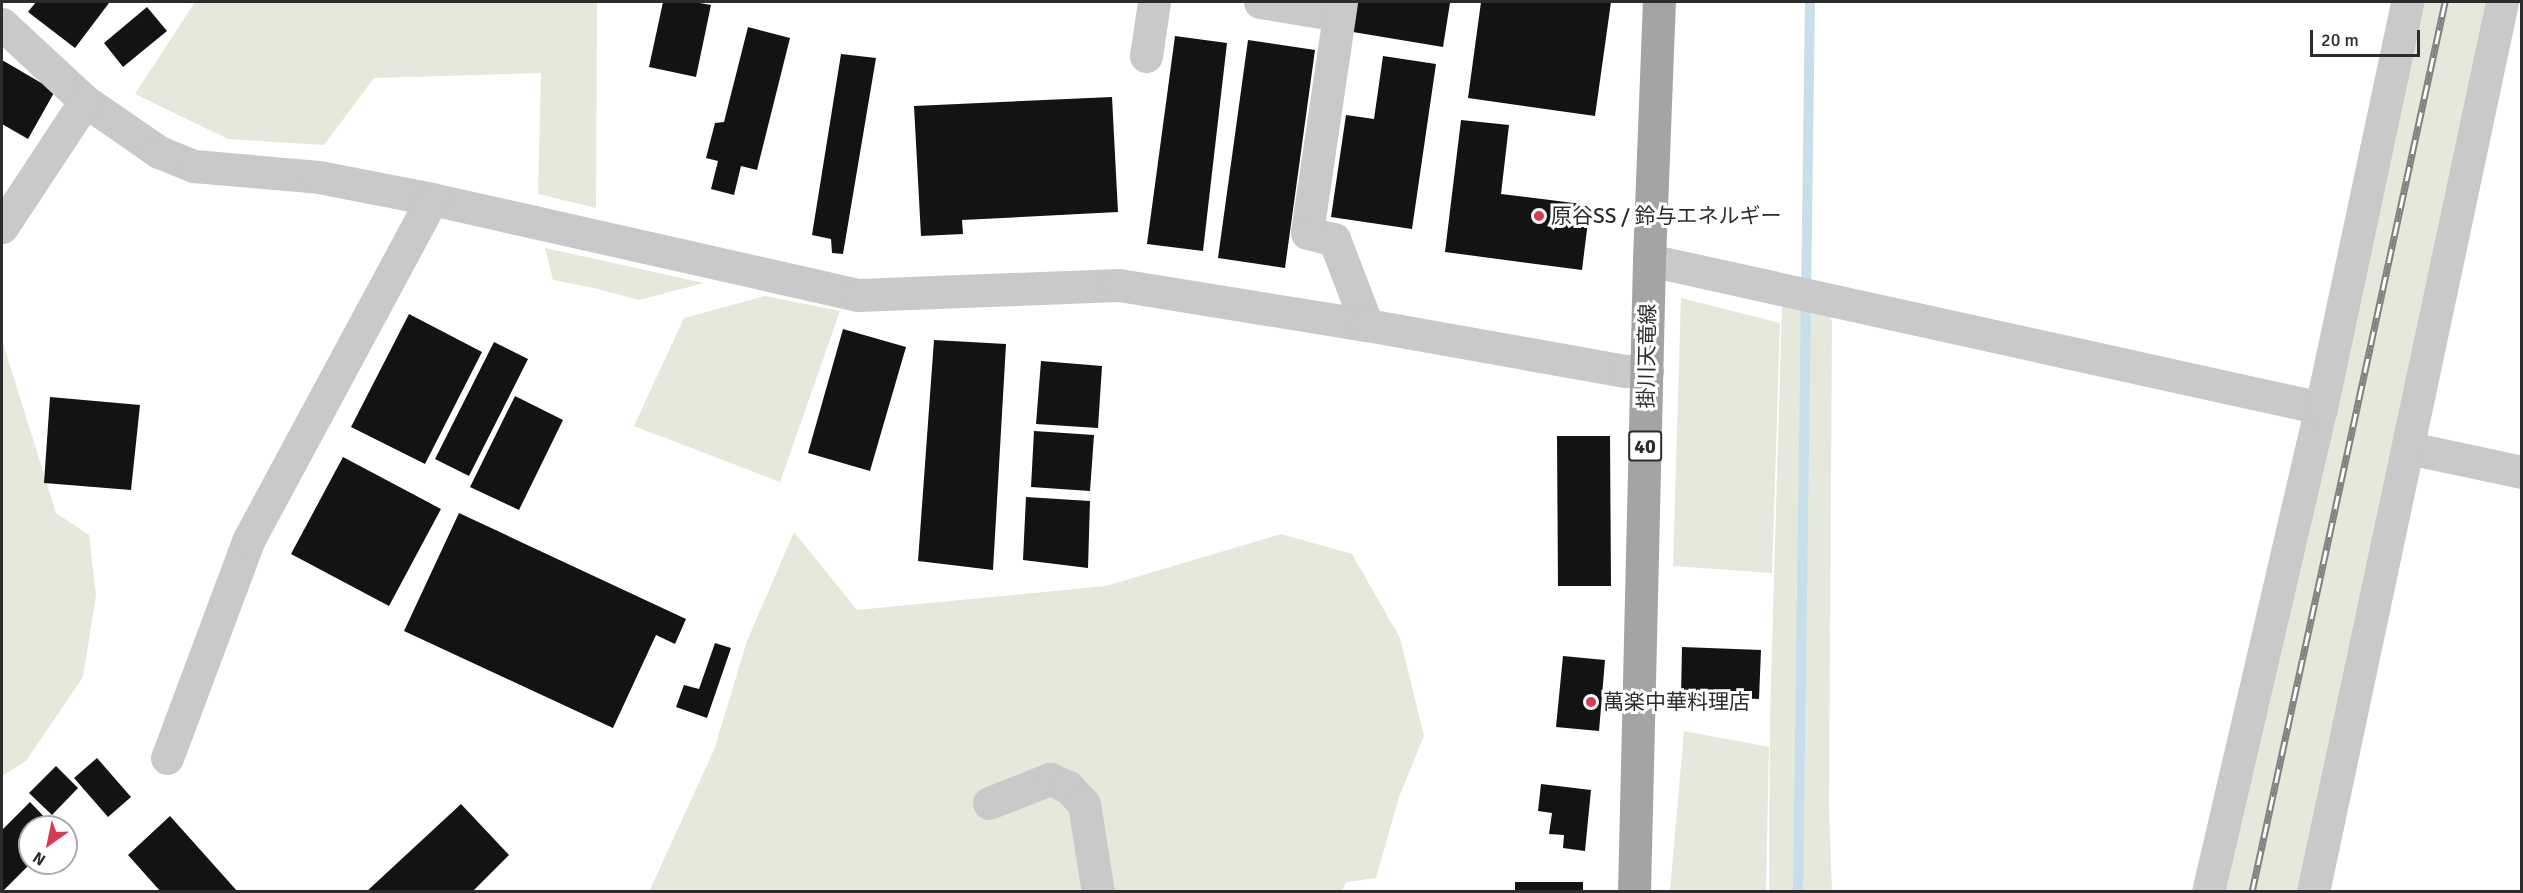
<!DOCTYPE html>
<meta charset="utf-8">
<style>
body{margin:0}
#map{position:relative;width:2523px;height:893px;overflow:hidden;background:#fff;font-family:Signika,"Noto Sans JP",sans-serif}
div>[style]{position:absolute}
.green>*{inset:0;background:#e4e9db}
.stream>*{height:10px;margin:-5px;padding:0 5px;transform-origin:5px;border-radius:5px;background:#c8dee8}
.building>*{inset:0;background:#131313}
.minor>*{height:33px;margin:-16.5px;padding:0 16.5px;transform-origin:16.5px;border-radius:16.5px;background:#c9c9c9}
.major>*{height:33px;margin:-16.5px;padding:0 16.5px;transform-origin:16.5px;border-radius:16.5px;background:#a4a4a4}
.rail>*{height:7px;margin-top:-3.5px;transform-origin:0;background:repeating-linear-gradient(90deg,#fff 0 14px,#818181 0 28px);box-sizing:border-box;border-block:2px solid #818181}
.dots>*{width:16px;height:16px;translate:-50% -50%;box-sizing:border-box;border:3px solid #fff;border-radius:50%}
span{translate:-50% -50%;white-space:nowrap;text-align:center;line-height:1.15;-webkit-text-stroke:6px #fff;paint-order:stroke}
.shield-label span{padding:2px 4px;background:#fff;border:2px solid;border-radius:4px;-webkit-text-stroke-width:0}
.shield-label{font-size:20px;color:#2c2c2c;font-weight:700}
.poi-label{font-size:21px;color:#2c2c2c}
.left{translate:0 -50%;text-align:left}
.street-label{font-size:21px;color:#2c2c2c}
.frame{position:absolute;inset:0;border:3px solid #2c2c2c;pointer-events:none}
.north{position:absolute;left:18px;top:815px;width:60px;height:60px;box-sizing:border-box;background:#fff;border:2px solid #ababab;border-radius:50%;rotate:213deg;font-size:16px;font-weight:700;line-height:24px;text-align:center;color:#2c2c2c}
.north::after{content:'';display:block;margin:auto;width:21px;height:27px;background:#d83a53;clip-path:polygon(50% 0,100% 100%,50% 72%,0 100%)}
.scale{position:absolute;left:2310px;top:30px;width:110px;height:27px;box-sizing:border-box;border:3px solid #2c2c2c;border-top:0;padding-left:8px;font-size:18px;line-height:21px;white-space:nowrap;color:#2c2c2c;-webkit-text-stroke:4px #fff;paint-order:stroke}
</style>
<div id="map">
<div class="green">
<i style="clip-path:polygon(195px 2px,597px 2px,596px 208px,538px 194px,541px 73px,374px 78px,324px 145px,228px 139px,135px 94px)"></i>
<i style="clip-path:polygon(2412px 2px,2490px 2px,2299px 891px,2217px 892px)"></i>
<i style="clip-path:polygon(545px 248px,704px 283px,639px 300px,594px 288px,553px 280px)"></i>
<i style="clip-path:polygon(765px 296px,840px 311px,780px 482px,634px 426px,684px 318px)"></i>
<i style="clip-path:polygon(1681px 298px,1780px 323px,1772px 573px,1673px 566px)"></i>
<i style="clip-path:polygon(1782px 303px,1828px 311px,1832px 321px,1829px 808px,1832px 891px,1769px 892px,1770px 715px)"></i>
<i style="clip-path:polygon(2px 340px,56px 513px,89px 535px,96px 595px,83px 677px,26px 761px,2px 776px)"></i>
<i style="clip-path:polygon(794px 532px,857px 610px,1106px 586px,1281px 534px,1352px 554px,1400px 638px,1424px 736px,1399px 797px,1376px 878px,1346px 882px,1342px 891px,649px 892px,714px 750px,747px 641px)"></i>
<i style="clip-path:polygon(1684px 731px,1769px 747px,1766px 891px,1670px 891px)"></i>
</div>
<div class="stream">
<i style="left:1798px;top:892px;width:890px;rotate:-89.23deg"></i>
</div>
<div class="building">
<i style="clip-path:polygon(36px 2px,107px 2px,109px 3px,75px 48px,28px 12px)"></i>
<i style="clip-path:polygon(663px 2px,694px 2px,711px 5px,696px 77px,649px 67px)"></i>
<i style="clip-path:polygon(1352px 2px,1450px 3px,1443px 47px,1347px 31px)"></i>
<i style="clip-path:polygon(1481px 2px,1611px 2px,1595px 116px,1468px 98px)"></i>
<i style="clip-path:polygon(147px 7px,167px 31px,123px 67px,104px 43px)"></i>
<i style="clip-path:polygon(748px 27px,790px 38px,757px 170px,741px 166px,734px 195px,711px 189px,718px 161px,706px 158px,715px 123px,724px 122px)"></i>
<i style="clip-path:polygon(1175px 36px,1227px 43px,1203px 251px,1147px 244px)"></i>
<i style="clip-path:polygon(1248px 40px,1315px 50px,1285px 268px,1218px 258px)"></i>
<i style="clip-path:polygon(841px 54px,876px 58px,843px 254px,832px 253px,831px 239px,812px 235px)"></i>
<i style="clip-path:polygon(1383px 56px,1436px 64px,1412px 229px,1331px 217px,1346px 115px,1374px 119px)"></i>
<i style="clip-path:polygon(2px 60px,55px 91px,28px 139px,2px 124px)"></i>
<i style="clip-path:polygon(1112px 97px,1118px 212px,962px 220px,963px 234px,921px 236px,914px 106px)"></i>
<i style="clip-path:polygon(1461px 120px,1509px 125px,1501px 194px,1590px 205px,1582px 270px,1445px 252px)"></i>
<i style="clip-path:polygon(409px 314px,482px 352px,425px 464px,351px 427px)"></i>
<i style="clip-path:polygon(843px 329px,906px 347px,870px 471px,808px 453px)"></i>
<i style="clip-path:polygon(934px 340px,1006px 344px,993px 570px,918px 561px)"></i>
<i style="clip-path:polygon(494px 342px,528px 359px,469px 476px,435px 459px)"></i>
<i style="clip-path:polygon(1041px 361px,1102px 366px,1098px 428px,1036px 424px)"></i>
<i style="clip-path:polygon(515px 396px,563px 420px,519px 510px,470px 487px)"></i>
<i style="clip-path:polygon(50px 397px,140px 405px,131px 490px,44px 483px)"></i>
<i style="clip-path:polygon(1034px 431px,1094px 435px,1090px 491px,1031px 487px)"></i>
<i style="clip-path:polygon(1557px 436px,1610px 436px,1611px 586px,1558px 586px)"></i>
<i style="clip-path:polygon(343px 457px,441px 509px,389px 606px,291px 554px)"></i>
<i style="clip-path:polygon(1026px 497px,1090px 501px,1088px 568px,1023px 560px)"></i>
<i style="clip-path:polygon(459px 513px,686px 619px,675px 644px,656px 635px,613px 728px,404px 631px)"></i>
<i style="clip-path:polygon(715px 643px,731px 648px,707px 718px,676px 707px,684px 685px,699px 689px)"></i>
<i style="clip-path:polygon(1682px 647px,1761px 650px,1759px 699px,1681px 696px)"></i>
<i style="clip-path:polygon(1563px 656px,1605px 660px,1599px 731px,1556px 727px)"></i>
<i style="clip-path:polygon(97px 758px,131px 797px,108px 817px,74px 778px)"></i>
<i style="clip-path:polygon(56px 766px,78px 788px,52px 815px,29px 793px)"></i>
<i style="clip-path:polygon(1541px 784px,1591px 790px,1585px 851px,1563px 848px,1564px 835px,1549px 834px,1552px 813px,1538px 811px)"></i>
<i style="clip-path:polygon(30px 802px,54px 827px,30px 827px,30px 864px,2px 892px,2px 830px)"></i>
<i style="clip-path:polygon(461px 804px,509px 855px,472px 892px,366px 892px)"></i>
<i style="clip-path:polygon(170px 816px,238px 892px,161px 892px,128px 855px)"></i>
<i style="clip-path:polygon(1515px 882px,1583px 882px,1583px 892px,1515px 892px)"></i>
</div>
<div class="minor">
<i style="left:1260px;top:2px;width:80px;rotate:9.3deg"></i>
<i style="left:1341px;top:2px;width:233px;rotate:98.4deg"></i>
<i style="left:1307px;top:233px;width:28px;rotate:13deg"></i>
<i style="left:1334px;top:239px;width:92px;rotate:69deg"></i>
<i style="left:2px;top:24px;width:113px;rotate:42.9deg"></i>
<i style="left:85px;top:101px;width:90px;rotate:34.6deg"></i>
<i style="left:159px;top:152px;width:38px;rotate:22deg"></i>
<i style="left:194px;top:166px;width:125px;rotate:5deg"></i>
<i style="left:319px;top:177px;width:115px;rotate:11deg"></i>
<i style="left:432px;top:199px;width:437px;rotate:12.7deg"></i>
<i style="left:858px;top:295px;width:261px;rotate:-2.2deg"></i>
<i style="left:1119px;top:285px;width:251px;rotate:9.2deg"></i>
<i style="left:1367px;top:325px;width:262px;rotate:10.1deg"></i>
<i style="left:1625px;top:371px;width:22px"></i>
<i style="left:1146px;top:56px;width:55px;rotate:-81.6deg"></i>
<i style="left:2px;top:227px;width:151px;rotate:-56.6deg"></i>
<i style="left:1649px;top:260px;width:688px;rotate:12.42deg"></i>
<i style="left:2409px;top:448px;width:116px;rotate:12deg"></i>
<i style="left:167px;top:758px;width:234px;rotate:-69.5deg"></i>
<i style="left:249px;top:539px;width:386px;rotate:-61.7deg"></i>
<i style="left:989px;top:803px;width:66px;rotate:-21.5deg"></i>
<i style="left:1050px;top:779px;width:20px;rotate:24deg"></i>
<i style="left:1068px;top:787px;width:23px;rotate:47deg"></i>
<i style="left:1084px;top:804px;width:89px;rotate:81deg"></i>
<i style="left:2208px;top:892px;width:497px;rotate:-76.9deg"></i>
<i style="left:2321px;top:408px;width:415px;rotate:-78deg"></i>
<i style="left:2313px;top:892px;width:910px;rotate:-78.01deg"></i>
</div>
<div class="major">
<i style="left:1634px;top:892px;width:632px;rotate:-88.64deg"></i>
<i style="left:1649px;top:260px;width:258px;rotate:-87.8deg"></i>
</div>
<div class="rail">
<i style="left:2252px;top:892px;width:911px;rotate:-77.76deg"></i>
</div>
<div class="dots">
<i style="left:1539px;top:216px;background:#d83a53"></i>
<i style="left:1591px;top:702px;background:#d83a53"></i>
</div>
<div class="shield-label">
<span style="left:1645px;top:446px">40</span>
</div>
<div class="poi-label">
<span class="left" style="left:1551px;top:216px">原谷SS / 鈴与エネルギー</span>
<span class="left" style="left:1603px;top:702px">萬楽中華料理店</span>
</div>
<div class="street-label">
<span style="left:1647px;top:356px;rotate:-89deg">掛川天竜線</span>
</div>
<div class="frame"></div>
<div class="north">N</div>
<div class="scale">20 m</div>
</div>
